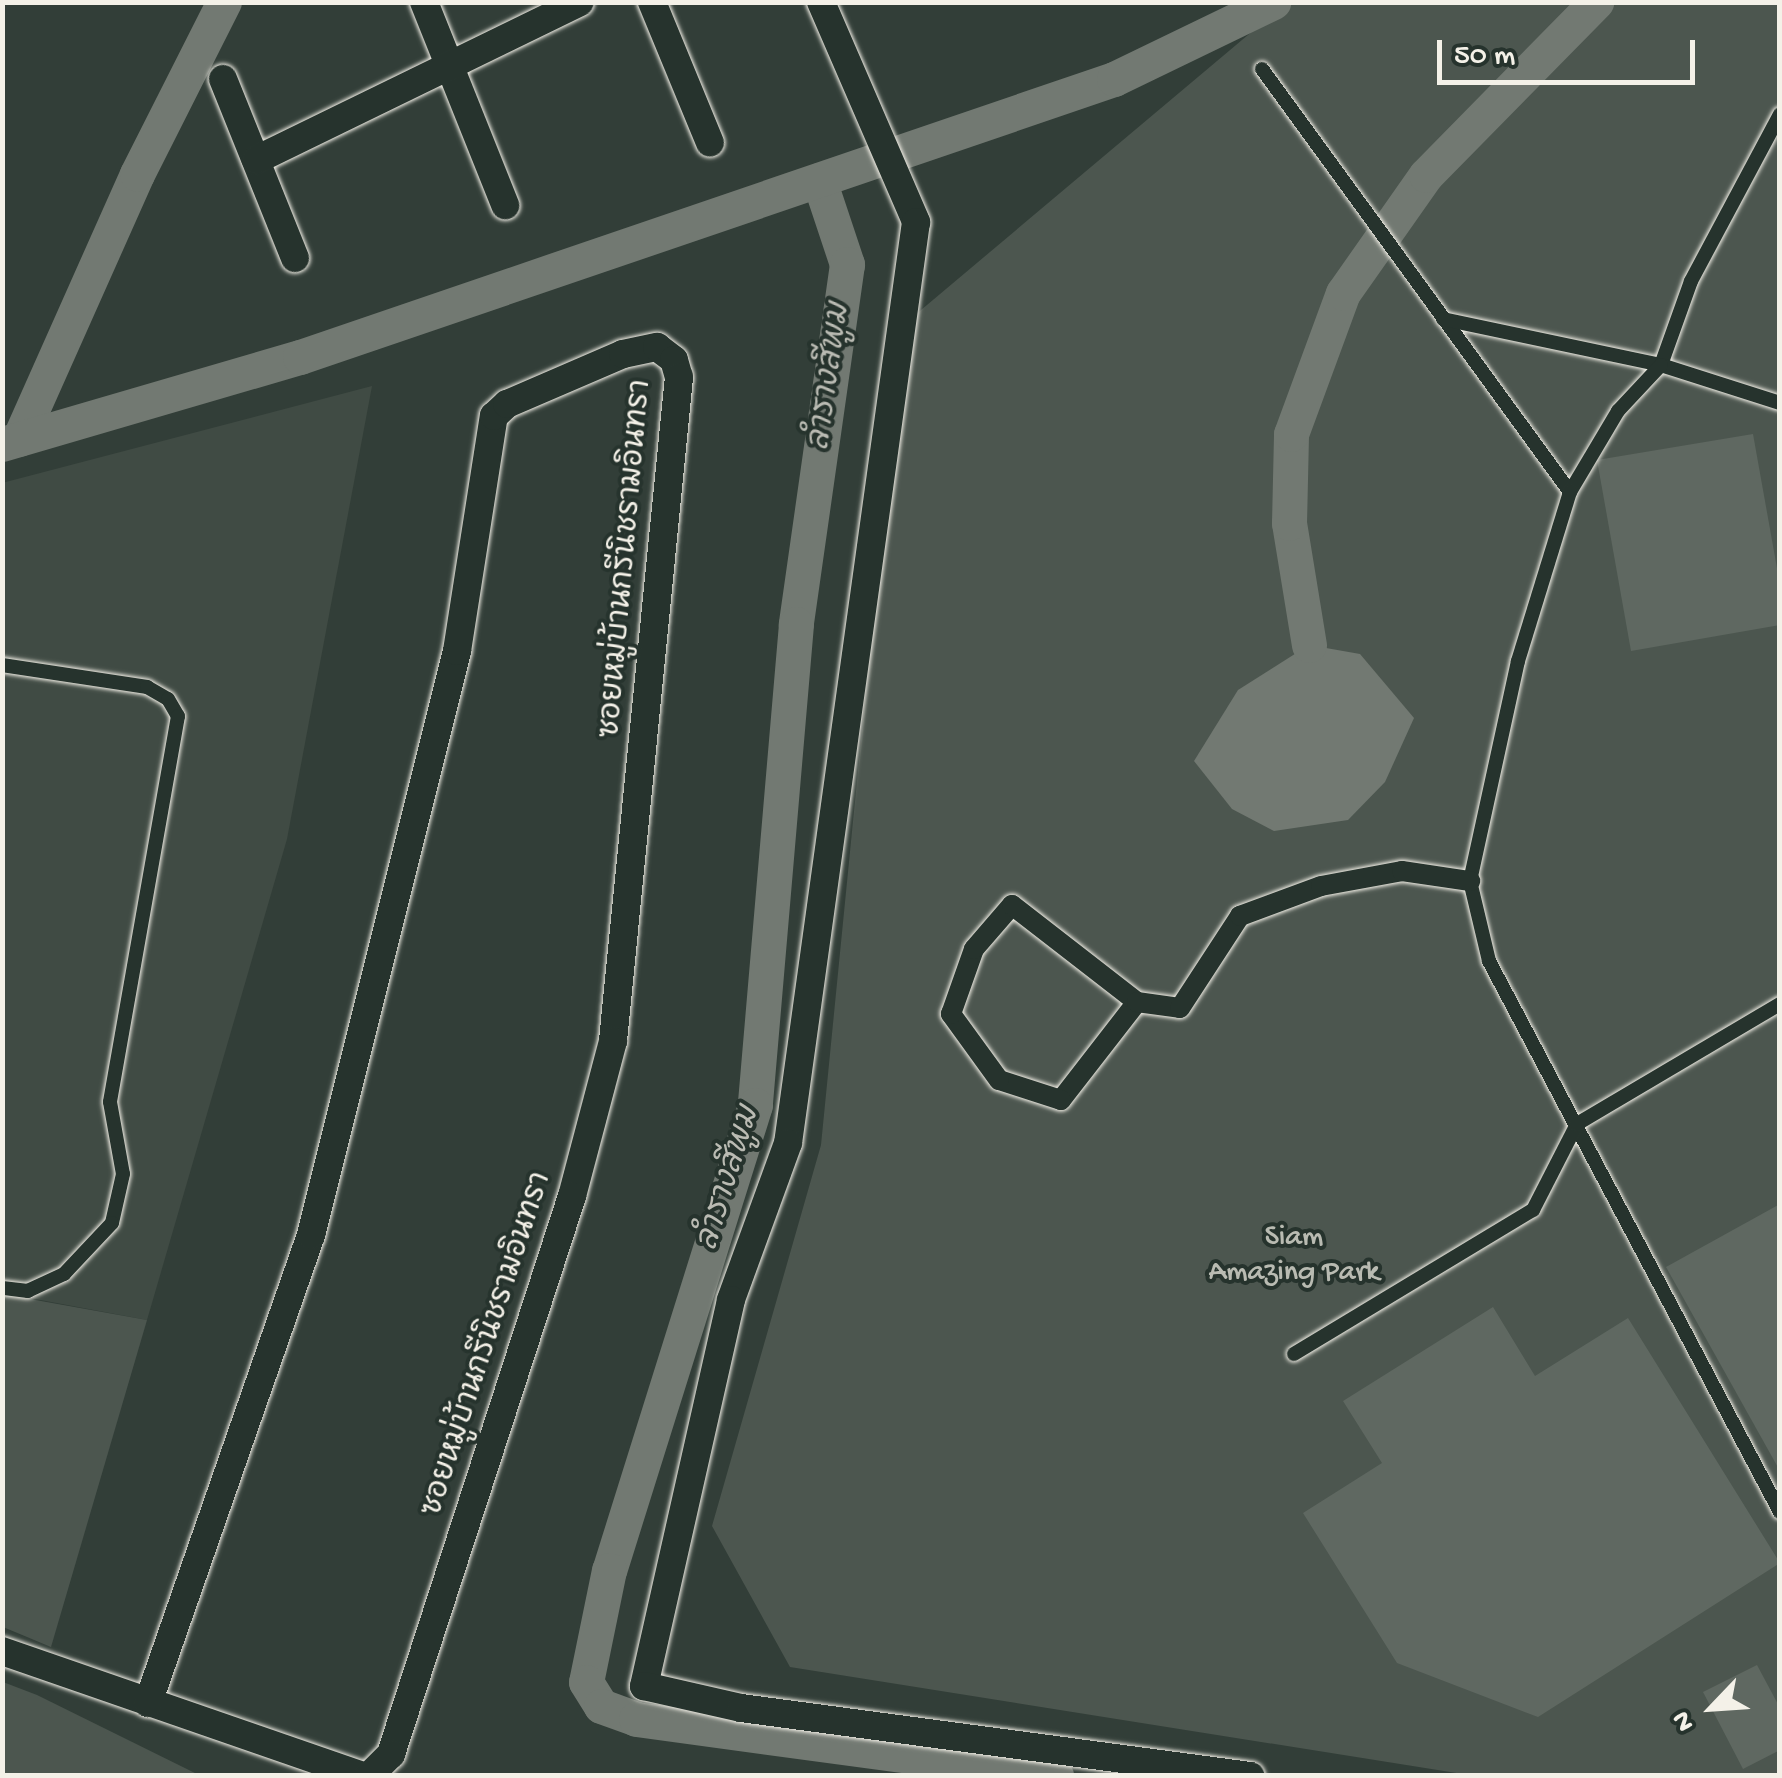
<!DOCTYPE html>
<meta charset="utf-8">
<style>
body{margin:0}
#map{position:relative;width:1782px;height:1778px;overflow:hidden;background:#323e38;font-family:"Gochi Hand","Playpen Sans Thai",sans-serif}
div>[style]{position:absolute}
.built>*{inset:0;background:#404b44}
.green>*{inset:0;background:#4c564f}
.water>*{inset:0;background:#727972}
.canal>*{height:35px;margin:-17.5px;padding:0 17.5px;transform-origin:17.5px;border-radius:17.5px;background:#727972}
.building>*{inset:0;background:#5f6861}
.roads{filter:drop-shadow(0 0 2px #f4f1e8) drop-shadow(0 0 2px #f4f1e8)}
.service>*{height:14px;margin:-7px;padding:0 7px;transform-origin:7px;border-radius:7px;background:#26332d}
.pedestrian>*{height:20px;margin:-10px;padding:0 10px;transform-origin:10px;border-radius:10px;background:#26332d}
.minor>*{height:28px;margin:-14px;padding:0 14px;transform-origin:14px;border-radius:14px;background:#26332d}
span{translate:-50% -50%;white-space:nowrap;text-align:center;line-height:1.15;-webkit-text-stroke:8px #26332d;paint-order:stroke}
.street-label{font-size:30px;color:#f4f1e8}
.park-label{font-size:30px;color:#b9bbb2}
.water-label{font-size:32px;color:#babbb3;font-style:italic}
.frame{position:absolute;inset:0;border:5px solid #f4f1e8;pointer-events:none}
.north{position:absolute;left:1662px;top:1658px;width:100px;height:100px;-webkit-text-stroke:8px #26332d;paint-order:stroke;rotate:245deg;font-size:28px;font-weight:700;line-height:40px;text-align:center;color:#f4f1e8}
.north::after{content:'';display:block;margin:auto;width:35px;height:45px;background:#f4f1e8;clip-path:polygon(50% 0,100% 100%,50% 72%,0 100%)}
.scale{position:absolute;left:1437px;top:40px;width:258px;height:45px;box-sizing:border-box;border:5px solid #f4f1e8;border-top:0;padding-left:12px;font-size:30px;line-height:35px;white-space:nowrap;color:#f4f1e8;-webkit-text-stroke:8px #26332d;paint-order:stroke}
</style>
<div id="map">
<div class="built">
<i style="clip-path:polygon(372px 386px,287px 839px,147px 1320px,3px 1293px,2px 483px)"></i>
</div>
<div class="green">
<i style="clip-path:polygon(1286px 3px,1779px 3px,1779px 1775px,1469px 1775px,790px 1667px,712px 1526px,821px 1145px,902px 326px)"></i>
<i style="clip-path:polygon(2px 1294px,147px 1320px,51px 1647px,3px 1627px)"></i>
<i style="clip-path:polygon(3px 1682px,37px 1695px,199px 1775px,3px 1775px)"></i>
</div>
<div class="water">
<i style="clip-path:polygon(1309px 645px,1360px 654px,1414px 718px,1385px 782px,1348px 820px,1274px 831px,1232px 809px,1194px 761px,1238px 690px)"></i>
</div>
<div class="canal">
<i style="left:819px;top:180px;width:89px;rotate:71.6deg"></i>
<i style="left:847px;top:264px;width:364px;rotate:98.1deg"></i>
<i style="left:796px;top:624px;width:483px;rotate:94.9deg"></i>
<i style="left:755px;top:1105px;width:487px;rotate:107.4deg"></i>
<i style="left:609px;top:1570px;width:114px;rotate:101.6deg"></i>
<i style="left:586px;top:1682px;width:28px;rotate:58deg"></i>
<i style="left:601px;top:1706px;width:37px;rotate:20deg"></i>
<i style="left:636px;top:1719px;width:424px;rotate:7.7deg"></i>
<i style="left:19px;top:439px;width:290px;rotate:-66deg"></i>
<i style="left:137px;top:174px;width:193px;rotate:-63.2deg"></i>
<i style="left:2px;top:444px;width:310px;rotate:-16.3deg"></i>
<i style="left:300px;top:357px;width:860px;rotate:-18.86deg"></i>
<i style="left:1114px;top:79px;width:177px;rotate:-25.8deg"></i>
<i style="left:1309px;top:645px;width:124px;rotate:-99.3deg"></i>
<i style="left:1289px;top:523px;width:89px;rotate:-88.7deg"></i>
<i style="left:1291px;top:434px;width:150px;rotate:-69.8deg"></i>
<i style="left:1343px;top:293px;width:144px;rotate:-54.9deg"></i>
<i style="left:1426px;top:175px;width:243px;rotate:-45.5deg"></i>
</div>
<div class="building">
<i style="clip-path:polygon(1753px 434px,1780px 585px,1780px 625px,1631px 651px,1597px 460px)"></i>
<i style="clip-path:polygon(1780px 1204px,1780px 1471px,1666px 1267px)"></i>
<i style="clip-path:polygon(1493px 1307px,1535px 1376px,1628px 1318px,1780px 1563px,1538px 1717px,1397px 1663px,1303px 1513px,1382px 1463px,1343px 1401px)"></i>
<i style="clip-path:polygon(1757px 1665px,1780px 1708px,1780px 1750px,1743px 1769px,1703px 1692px)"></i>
</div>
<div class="roads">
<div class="service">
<i style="left:1262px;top:69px;width:523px;rotate:53.94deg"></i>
<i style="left:1443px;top:319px;width:223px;rotate:11.9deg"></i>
<i style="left:1661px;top:365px;width:89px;rotate:-70.3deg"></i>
<i style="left:1691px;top:281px;width:189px;rotate:-61.9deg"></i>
<i style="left:1780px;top:403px;width:125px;rotate:-162.3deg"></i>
<i style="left:1661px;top:365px;width:63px;rotate:133.1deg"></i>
<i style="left:1618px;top:411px;width:94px;rotate:120.7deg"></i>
<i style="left:1570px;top:492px;width:177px;rotate:107.1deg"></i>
<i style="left:1518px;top:661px;width:225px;rotate:102.3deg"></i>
<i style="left:1470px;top:881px;width:82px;rotate:76.6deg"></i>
<i style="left:1489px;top:961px;width:623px;rotate:62.16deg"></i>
<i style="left:2px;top:665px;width:147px;rotate:8.6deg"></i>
<i style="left:147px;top:687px;width:24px;rotate:30deg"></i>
<i style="left:168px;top:699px;width:20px;rotate:60deg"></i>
<i style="left:178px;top:716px;width:392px;rotate:100deg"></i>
<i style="left:110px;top:1102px;width:73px;rotate:79.8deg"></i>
<i style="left:123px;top:1174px;width:50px;rotate:102.7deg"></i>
<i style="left:112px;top:1223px;width:70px;rotate:133.3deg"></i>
<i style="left:64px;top:1274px;width:40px;rotate:155deg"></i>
<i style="left:28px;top:1291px;width:26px;rotate:-173deg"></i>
<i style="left:1294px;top:1354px;width:279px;rotate:-31.1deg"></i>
<i style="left:1533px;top:1210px;width:97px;rotate:-62.9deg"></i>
<i style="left:1577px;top:1124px;width:236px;rotate:-30.6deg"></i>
</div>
<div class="pedestrian">
<i style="left:1137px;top:1002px;width:124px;rotate:127.8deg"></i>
<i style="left:1061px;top:1100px;width:65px;rotate:-162.1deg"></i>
<i style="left:999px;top:1080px;width:82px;rotate:-126deg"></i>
<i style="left:951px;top:1014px;width:69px;rotate:-70.5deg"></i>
<i style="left:974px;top:949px;width:58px;rotate:-49.2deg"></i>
<i style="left:1012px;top:905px;width:158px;rotate:37.8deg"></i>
<i style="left:1137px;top:1002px;width:43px;rotate:7.9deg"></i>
<i style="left:1180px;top:1008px;width:110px;rotate:-56.9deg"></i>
<i style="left:1240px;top:916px;width:86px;rotate:-20.3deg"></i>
<i style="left:1321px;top:886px;width:82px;rotate:-10.5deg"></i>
<i style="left:1402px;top:871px;width:69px;rotate:8.4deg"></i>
</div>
<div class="minor">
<i style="left:424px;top:2px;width:219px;rotate:68.2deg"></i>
<i style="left:652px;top:2px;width:152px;rotate:67.6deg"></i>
<i style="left:821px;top:2px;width:240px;rotate:66.6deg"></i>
<i style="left:916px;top:222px;width:930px;rotate:97.91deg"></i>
<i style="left:788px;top:1143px;width:167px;rotate:110deg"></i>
<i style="left:731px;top:1300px;width:396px;rotate:102.7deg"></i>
<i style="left:644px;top:1686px;width:99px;rotate:12.8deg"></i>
<i style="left:741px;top:1708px;width:514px;rotate:7.61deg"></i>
<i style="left:223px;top:79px;width:193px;rotate:68.1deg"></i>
<i style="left:256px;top:160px;width:360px;rotate:-26deg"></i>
<i style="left:2px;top:1651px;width:381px;rotate:19.1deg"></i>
<i style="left:148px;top:1703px;width:496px;rotate:-70.8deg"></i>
<i style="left:311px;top:1235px;width:602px;rotate:-75.96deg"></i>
<i style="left:457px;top:651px;width:238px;rotate:-81.1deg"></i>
<i style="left:494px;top:416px;width:18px;rotate:-43deg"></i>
<i style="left:507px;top:404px;width:126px;rotate:-23.3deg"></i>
<i style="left:623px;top:354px;width:35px;rotate:-12deg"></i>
<i style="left:657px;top:347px;width:21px;rotate:37deg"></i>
<i style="left:674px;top:360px;width:18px;rotate:74deg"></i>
<i style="left:679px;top:377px;width:667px;rotate:95.68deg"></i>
<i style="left:613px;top:1041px;width:160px;rotate:104.8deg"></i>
<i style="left:572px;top:1196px;width:587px;rotate:107.97deg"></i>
<i style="left:391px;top:1754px;width:31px;rotate:135deg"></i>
</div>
</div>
<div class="street-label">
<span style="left:628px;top:559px;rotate:-85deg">ซอยหมู่บ้านกรีนิชรามอินทรา</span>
<span style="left:489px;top:1345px;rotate:-72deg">ซอยหมู่บ้านกรีนิชรามอินทรา</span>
</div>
<div class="park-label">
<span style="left:1294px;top:1256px">Siam<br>Amazing Park</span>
</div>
<div class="water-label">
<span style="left:831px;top:377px;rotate:-82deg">ลำรางสีพูม</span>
<span style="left:730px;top:1179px;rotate:-73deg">ลำรางสีพูม</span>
</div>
<div class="frame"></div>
<div class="north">N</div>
<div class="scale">50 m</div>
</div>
